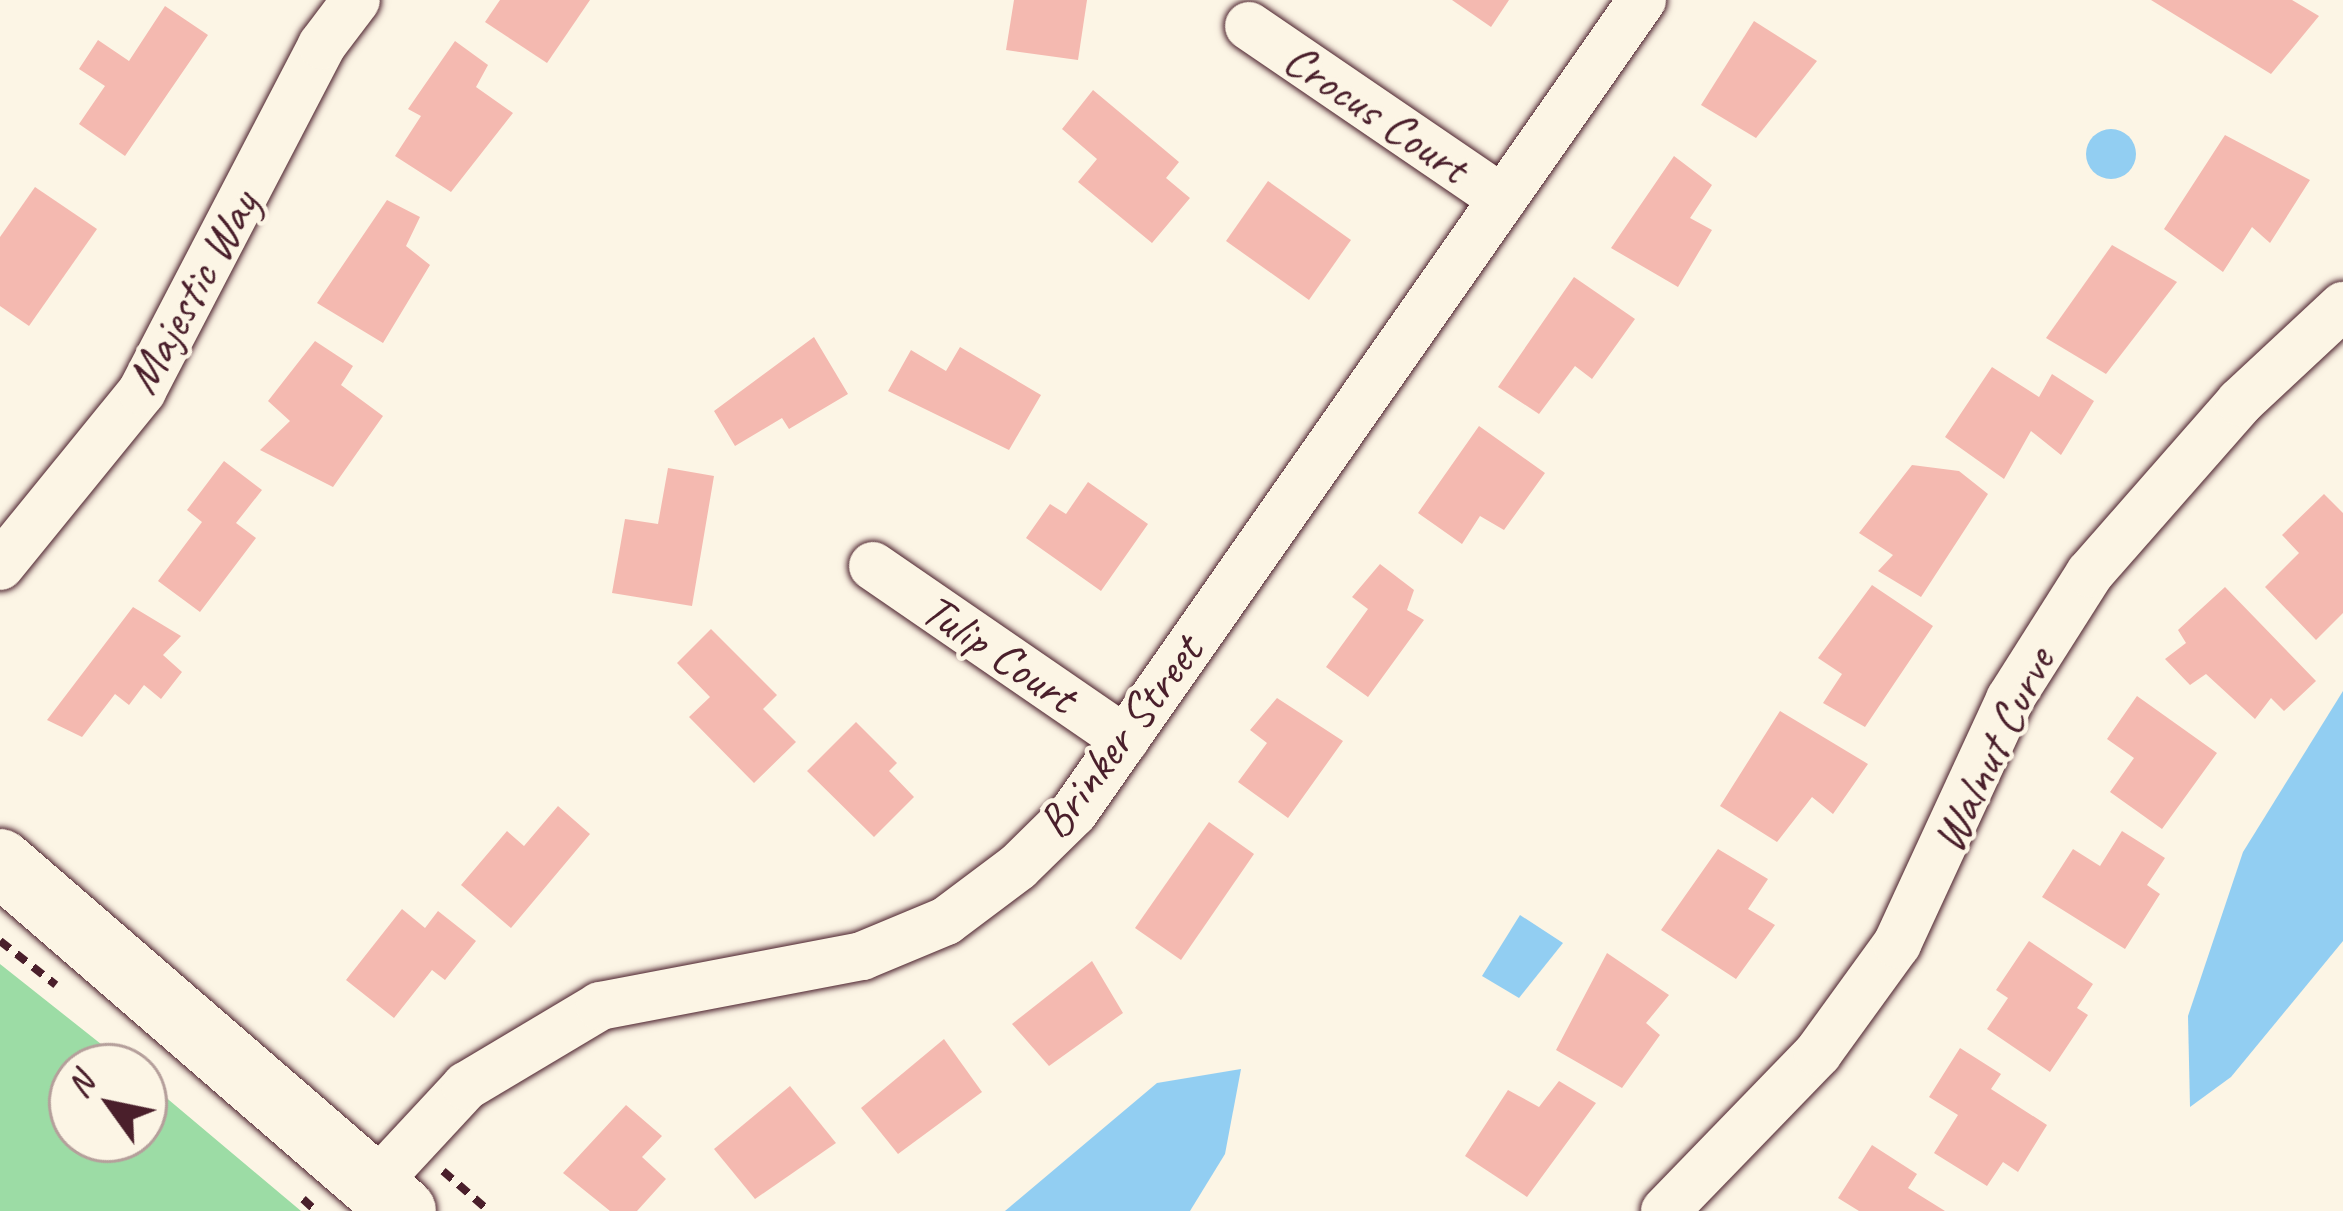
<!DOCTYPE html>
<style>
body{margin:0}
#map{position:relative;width:2343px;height:1211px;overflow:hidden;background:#fcf5e5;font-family:Caveat,sans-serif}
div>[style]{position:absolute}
.green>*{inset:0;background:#9cdca5}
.water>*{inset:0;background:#92cef2}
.round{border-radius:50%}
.building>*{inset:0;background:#f4b9b0}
.path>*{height:8px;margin-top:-4px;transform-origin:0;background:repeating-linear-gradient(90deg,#4a1f2b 0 12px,transparent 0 21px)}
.roads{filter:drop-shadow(0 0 3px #4a1f2b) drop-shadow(0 0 3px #4a1f2b)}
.street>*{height:48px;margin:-24px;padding:0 24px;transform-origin:24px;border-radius:24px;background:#fcf5e5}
.secondary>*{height:66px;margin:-33px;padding:0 33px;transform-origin:33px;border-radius:33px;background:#fcf5e5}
span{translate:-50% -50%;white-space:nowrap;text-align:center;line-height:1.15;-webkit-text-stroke:9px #fcf5e5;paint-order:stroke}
.street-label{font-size:48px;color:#4a1f2b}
.north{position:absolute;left:48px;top:1043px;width:120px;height:120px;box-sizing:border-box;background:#fcf5e5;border:3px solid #b59f9b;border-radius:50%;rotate:303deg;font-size:33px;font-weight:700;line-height:48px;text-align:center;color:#4a1f2b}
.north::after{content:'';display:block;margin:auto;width:42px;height:54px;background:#4a1f2b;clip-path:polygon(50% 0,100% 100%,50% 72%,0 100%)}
</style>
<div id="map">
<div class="green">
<i style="clip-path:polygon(0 964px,130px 1067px,72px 1067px,72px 1139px,144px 1139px,144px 1079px,301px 1211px,0 1211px)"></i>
</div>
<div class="water">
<i class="round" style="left:2086px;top:129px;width:50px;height:50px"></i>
<i style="clip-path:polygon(2343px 691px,2343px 941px,2231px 1077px,2190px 1107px,2188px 1016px,2243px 852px)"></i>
<i style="clip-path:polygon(1520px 915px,1563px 943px,1519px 998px,1482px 976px)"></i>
<i style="clip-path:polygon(1241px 1069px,1225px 1154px,1190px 1211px,1005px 1211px,1157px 1083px)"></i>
</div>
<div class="building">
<i style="clip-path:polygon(500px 0,590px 0,547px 63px,485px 22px)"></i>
<i style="clip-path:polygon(1014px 0,1087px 0,1078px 60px,1006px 50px)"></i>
<i style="clip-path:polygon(1452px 0,1509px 0,1491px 27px)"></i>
<i style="clip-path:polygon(2151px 0,2292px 0,2319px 16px,2271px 74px)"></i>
<i style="clip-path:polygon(165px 6px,208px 35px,125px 156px,79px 124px,105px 86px,79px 69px,98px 40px,129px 61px)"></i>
<i style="clip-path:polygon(1754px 21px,1817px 61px,1756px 138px,1701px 105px)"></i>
<i style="clip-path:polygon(455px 41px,488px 65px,476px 87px,513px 113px,451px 192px,395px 156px,421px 116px,408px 109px)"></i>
<i style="clip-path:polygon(1093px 90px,1179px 162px,1166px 178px,1190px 198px,1152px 243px,1078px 182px,1097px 159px,1062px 129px)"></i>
<i style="clip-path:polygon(2225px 135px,2310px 180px,2270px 243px,2252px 227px,2223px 272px,2164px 229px)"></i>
<i style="clip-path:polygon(1674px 156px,1712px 185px,1690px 218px,1712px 230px,1678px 287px,1611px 248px)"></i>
<i style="clip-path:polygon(1268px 181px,1351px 240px,1309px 300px,1226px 241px)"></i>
<i style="clip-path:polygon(35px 187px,97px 229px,29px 326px,0 306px,0 237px)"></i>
<i style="clip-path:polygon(387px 200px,420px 217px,406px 246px,430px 265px,383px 343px,317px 303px)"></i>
<i style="clip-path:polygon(2112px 245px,2177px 282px,2106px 374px,2046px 338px)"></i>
<i style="clip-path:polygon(1574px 277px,1635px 319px,1592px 379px,1575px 366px,1539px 414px,1498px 387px)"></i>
<i style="clip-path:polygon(814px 337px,848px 394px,789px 429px,782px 418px,735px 446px,714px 411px)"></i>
<i style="clip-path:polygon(315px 341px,353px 366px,341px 385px,383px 416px,333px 487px,260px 450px,290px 421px,268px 401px)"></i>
<i style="clip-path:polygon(960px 347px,1041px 395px,1009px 450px,888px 391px,911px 350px,946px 371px)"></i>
<i style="clip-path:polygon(1992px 367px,2039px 397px,2052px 374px,2094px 401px,2061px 455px,2031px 431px,2004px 479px,1945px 437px)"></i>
<i style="clip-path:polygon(1479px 426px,1545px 473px,1504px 530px,1480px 516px,1462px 544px,1418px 513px)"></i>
<i style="clip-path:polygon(224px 461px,262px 490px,236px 523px,256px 538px,200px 612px,158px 581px,202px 522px,187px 510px)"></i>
<i style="clip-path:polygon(1912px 465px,1959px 471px,1988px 494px,1921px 597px,1878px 571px,1893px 555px,1859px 533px)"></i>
<i style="clip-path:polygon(668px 468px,714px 476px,692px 606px,612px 593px,625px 519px,658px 524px)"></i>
<i style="clip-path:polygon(1088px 482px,1148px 524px,1101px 591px,1026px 538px,1050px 504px,1066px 514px)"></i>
<i style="clip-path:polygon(2324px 494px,2343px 513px,2343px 613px,2316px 640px,2265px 587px,2299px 553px,2282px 535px)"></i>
<i style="clip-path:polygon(1380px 564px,1414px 590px,1407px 610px,1424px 620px,1368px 697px,1326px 667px,1368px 609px,1352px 597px)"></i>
<i style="clip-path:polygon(1872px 585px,1933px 626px,1865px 727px,1823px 703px,1842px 674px,1818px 658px)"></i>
<i style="clip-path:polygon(2225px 587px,2316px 681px,2284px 711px,2271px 698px,2255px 719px,2206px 674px,2190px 685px,2165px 659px,2186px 643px,2178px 630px)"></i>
<i style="clip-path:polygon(133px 607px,181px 636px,163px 655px,182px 672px,161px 699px,144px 685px,129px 705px,115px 694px,82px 737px,47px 720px)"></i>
<i style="clip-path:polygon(711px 629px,777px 695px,763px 709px,796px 742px,754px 783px,689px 717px,710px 697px,677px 663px)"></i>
<i style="clip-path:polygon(2137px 696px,2217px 753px,2162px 829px,2110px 792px,2134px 758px,2107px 739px)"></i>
<i style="clip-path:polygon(1277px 698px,1343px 741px,1288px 818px,1238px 782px,1267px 743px,1250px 730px)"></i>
<i style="clip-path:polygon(1780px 711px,1868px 764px,1833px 814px,1812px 797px,1777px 842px,1720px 806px)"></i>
<i style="clip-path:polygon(856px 722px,897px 763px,889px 771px,914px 797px,874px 837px,807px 771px)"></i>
<i style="clip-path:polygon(558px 806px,590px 834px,511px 928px,461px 885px,507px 831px,524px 846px)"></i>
<i style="clip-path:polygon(1209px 822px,1254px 854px,1181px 960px,1135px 928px)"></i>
<i style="clip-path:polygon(2122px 831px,2165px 858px,2147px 885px,2160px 894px,2125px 949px,2042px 897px,2073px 849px,2100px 866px)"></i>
<i style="clip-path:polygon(1718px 849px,1768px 879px,1748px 909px,1775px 925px,1736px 979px,1661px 930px)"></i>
<i style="clip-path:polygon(402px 909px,425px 928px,438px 911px,476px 941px,445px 980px,432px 970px,394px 1018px,346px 980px)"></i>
<i style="clip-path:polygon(2029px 941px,2093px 984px,2077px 1008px,2088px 1015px,2050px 1072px,1987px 1029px,2008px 998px,1996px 990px)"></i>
<i style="clip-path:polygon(1607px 953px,1669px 995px,1646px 1023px,1660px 1035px,1622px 1088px,1556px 1050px)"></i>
<i style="clip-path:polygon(1092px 961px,1123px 1013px,1049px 1066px,1012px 1024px)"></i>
<i style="clip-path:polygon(944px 1039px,982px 1092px,898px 1154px,861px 1108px)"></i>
<i style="clip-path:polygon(1960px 1048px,2001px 1074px,1991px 1089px,2047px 1125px,2018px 1172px,2003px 1162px,1987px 1186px,1934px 1153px,1958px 1115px,1929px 1097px)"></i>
<i style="clip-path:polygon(1559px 1081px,1596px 1103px,1527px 1197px,1465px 1156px,1508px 1090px,1539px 1107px)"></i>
<i style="clip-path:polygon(790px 1086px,836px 1143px,755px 1199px,714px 1149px)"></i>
<i style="clip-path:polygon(626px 1105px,662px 1136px,642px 1157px,666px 1179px,637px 1211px,610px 1211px,563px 1173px)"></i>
<i style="clip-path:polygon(1872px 1145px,1917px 1174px,1908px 1188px,1945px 1211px,1859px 1211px,1838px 1198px)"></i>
</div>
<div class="path">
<i style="left:0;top:941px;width:71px;rotate:38.2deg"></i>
<i style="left:443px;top:1171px;width:61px;rotate:41deg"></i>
<i style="left:303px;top:1199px;width:18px;rotate:43deg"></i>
</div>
<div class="roads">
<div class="street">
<i style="left:1249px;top:26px;width:307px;rotate:34.3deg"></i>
<i style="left:0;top:566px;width:225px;rotate:-50.9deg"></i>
<i style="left:142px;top:391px;width:390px;rotate:-62.5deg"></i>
<i style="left:322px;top:45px;width:56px;rotate:-52.9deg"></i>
<i style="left:873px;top:566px;width:306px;rotate:34.5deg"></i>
<i style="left:375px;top:1184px;width:134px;rotate:-47.1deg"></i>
<i style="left:466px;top:1086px;width:156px;rotate:-30.8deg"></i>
<i style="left:600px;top:1006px;width:267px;rotate:-10.8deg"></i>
<i style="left:862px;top:956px;width:91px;rotate:-22.6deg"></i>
<i style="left:946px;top:921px;width:90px;rotate:-36.9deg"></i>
<i style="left:1018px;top:867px;width:78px;rotate:-44.5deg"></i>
<i style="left:1074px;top:812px;width:991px;rotate:-55.03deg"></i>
<i style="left:1665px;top:1211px;width:220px;rotate:-45.9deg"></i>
<i style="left:1818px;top:1053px;width:135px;rotate:-54.1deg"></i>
<i style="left:1897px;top:944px;width:270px;rotate:-65.2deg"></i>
<i style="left:2010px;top:699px;width:149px;rotate:-57.6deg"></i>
<i style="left:2090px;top:573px;width:227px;rotate:-48.7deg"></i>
<i style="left:2240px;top:402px;width:141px;rotate:-43deg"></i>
</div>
<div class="secondary">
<i style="left:0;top:862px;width:533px;rotate:40.89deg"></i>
</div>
</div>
<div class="street-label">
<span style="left:1376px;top:113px;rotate:34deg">Crocus Court</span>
<span style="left:192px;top:292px;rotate:-61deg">Majestic Way</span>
<span style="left:999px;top:653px;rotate:34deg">Tulip Court</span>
<span style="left:1120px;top:737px;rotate:-53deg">Brinker Street</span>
<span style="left:1993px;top:750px;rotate:-64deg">Walnut Curve</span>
</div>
<div class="north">N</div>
</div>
